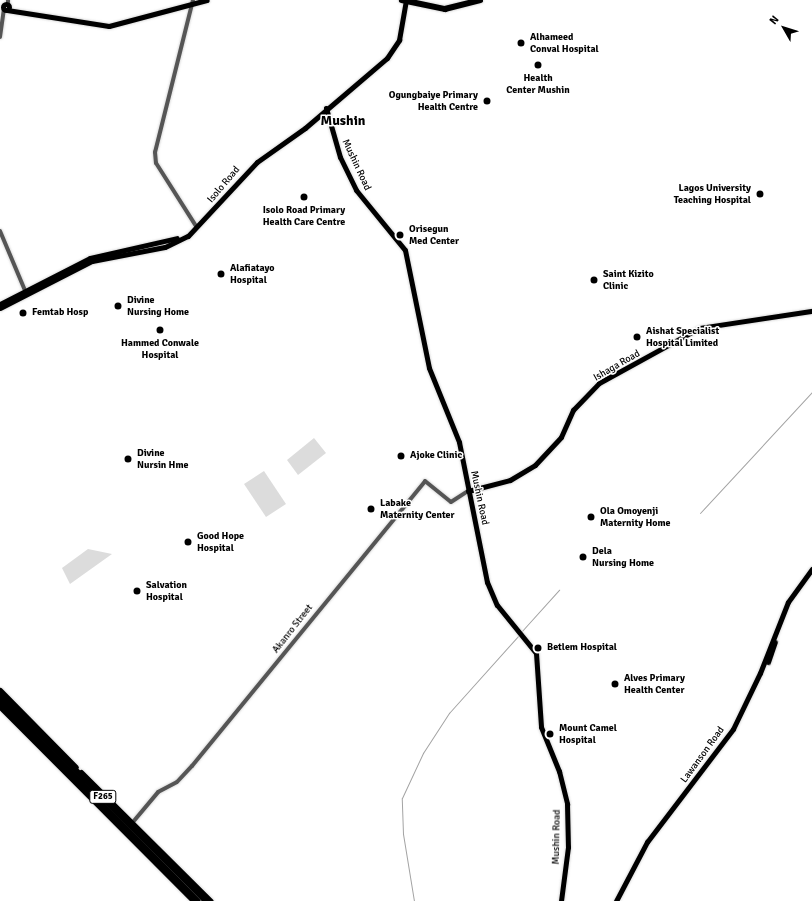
<!DOCTYPE html>
<style>
body{margin:0}
#map{position:relative;width:812px;height:901px;overflow:hidden;background:#fff;font-family:Signika,sans-serif}
div>[style]{position:absolute}
.green>*{inset:0;background:#dcdcdc}
.stream>*{height:1px;margin:-0.5px;padding:0 0.5px;transform-origin:0.5px;border-radius:0.5px;background:#a3a3a3}
.roads{filter:drop-shadow(0 0 1px #dbdbdb) drop-shadow(0 0 1px #dbdbdb)}
.minor>*{height:4px;margin:-2px;padding:0 2px;transform-origin:2px;border-radius:2px;background:#555}
.major>*{height:5px;margin:-2.5px;padding:0 2.5px;transform-origin:2.5px;border-radius:2.5px;background:#000}
.major>.ring{margin:-2.5px;padding:0;box-sizing:content-box;background:none;border:5px solid #000;border-radius:50%}
.highway>*{height:5.5px;margin:-2.75px;padding:0 2.75px;transform-origin:2.75px;border-radius:2.75px;background:#000}
.dots>*{width:11px;height:11px;translate:-50% -50%;box-sizing:border-box;border:2px solid #fff;border-radius:50%}
span{translate:-50% -50%;white-space:nowrap;text-align:center;line-height:1.15;-webkit-text-stroke:3px #fff;paint-order:stroke}
.shield-label span{padding:1px 3px;background:#fff;border:1px solid;border-radius:3px;-webkit-text-stroke-width:0}
.shield-label{font-size:9px;color:#000;font-weight:700}
.poi-label{font-size:10px;color:#000;font-weight:700}
.left{translate:0 -50%;text-align:left}
.right{translate:-100% -50%;text-align:right}
.street-label{font-size:10px;color:#000}
.district-label{font-size:14px;color:#000;font-weight:700}
.north{position:absolute;left:764px;top:8px;width:40px;height:40px;-webkit-text-stroke:3px #fff;paint-order:stroke;rotate:309deg;font-size:11px;font-weight:700;line-height:16px;text-align:center;color:#000}
.north::after{content:'';display:block;margin:auto;width:14px;height:18px;background:#000;clip-path:polygon(50% 0,100% 100%,50% 72%,0 100%)}
</style>
<div id="map">
<div class="green">
<i style="clip-path:polygon(314px 438px,326px 453px,298px 475px,287px 460px)"></i>
<i style="clip-path:polygon(264px 471px,286px 504px,266px 517px,244px 484px)"></i>
<i style="clip-path:polygon(88px 549px,112px 554px,70px 584px,62px 568px)"></i>
</div>
<div class="stream">
<i style="left:700px;top:513px;width:165px;rotate:-47.2deg"></i>
<i style="left:521px;top:632px;width:57px;rotate:-47.9deg"></i>
<i style="left:414px;top:901px;width:68px;rotate:-99.3deg"></i>
<i style="left:403px;top:834px;width:36px;rotate:-92deg"></i>
<i style="left:402px;top:798px;width:50px;rotate:-65deg"></i>
<i style="left:423px;top:753px;width:48px;rotate:-57deg"></i>
<i style="left:449px;top:713px;width:105px;rotate:-48.1deg"></i>
</div>
<div class="roads">
<div class="minor">
<i style="left:193px;top:0;width:157px;rotate:104deg"></i>
<i style="left:155px;top:152px;width:11px;rotate:85deg"></i>
<i style="left:156px;top:163px;width:75px;rotate:57.6deg"></i>
<i style="left:8px;top:5px;width:5px;rotate:-90deg"></i>
<i style="left:0;top:37px;width:28px;rotate:-82deg"></i>
<i style="left:0;top:231px;width:67px;rotate:67.2deg"></i>
<i style="left:133px;top:822px;width:39px;rotate:-50deg"></i>
<i style="left:158px;top:792px;width:21px;rotate:-28deg"></i>
<i style="left:177px;top:782px;width:22px;rotate:-47deg"></i>
<i style="left:192px;top:766px;width:368px;rotate:-50.7deg"></i>
<i style="left:425px;top:481px;width:33px;rotate:39deg"></i>
<i style="left:451px;top:502px;width:20px;rotate:-33deg"></i>
</div>
<div class="major">
<i class="ring" style="left:3px;top:4px;width:1px;height:1px"></i>
<i style="left:7px;top:10px;width:103px;rotate:8.9deg"></i>
<i style="left:109px;top:26px;width:101px;rotate:-14.9deg"></i>
<i style="left:326px;top:108px;width:51px;rotate:74.1deg"></i>
<i style="left:340px;top:157px;width:37px;rotate:64deg"></i>
<i style="left:356px;top:190px;width:77px;rotate:50.8deg"></i>
<i style="left:405px;top:250px;width:120px;rotate:78.5deg"></i>
<i style="left:429px;top:368px;width:80px;rotate:67.9deg"></i>
<i style="left:459px;top:442px;width:143px;rotate:78.7deg"></i>
<i style="left:487px;top:582px;width:25px;rotate:67deg"></i>
<i style="left:497px;top:605px;width:62px;rotate:50.9deg"></i>
<i style="left:536px;top:653px;width:74px;rotate:86.1deg"></i>
<i style="left:541px;top:727px;width:48px;rotate:67.8deg"></i>
<i style="left:559px;top:771px;width:34px;rotate:76deg"></i>
<i style="left:567px;top:804px;width:43px;rotate:88.7deg"></i>
<i style="left:568px;top:847px;width:54px;rotate:97.4deg"></i>
<i style="left:0;top:304px;width:101px;rotate:-27.1deg"></i>
<i style="left:90px;top:258px;width:89px;rotate:-12.9deg"></i>
<i style="left:0;top:308px;width:103px;rotate:-27.1deg"></i>
<i style="left:92px;top:261px;width:74px;rotate:-10.9deg"></i>
<i style="left:165px;top:247px;width:25px;rotate:-26deg"></i>
<i style="left:188px;top:236px;width:101px;rotate:-47deg"></i>
<i style="left:257px;top:162px;width:59px;rotate:-35.3deg"></i>
<i style="left:305px;top:128px;width:108px;rotate:-40.5deg"></i>
<i style="left:387px;top:58px;width:22px;rotate:-56deg"></i>
<i style="left:399px;top:40px;width:41px;rotate:-80.1deg"></i>
<i style="left:468px;top:491px;width:43px;rotate:-14.7deg"></i>
<i style="left:510px;top:480px;width:29px;rotate:-31deg"></i>
<i style="left:535px;top:465px;width:38px;rotate:-47deg"></i>
<i style="left:561px;top:437px;width:30px;rotate:-66deg"></i>
<i style="left:573px;top:410px;width:37px;rotate:-46deg"></i>
<i style="left:599px;top:383px;width:114px;rotate:-28.8deg"></i>
<i style="left:699px;top:328px;width:114px;rotate:-8.6deg"></i>
<i style="left:768px;top:662px;width:21px;rotate:-71deg"></i>
<i style="left:0;top:690px;width:108px;rotate:45.4deg"></i>
<i style="left:0;top:707px;width:274px;rotate:45.1deg"></i>
<i style="left:81px;top:772px;width:183px;rotate:44.8deg"></i>
<i style="left:616px;top:901px;width:67px;rotate:-62.3deg"></i>
<i style="left:647px;top:842px;width:142px;rotate:-52.7deg"></i>
<i style="left:733px;top:729px;width:62px;rotate:-64.3deg"></i>
<i style="left:760px;top:673px;width:76px;rotate:-68.5deg"></i>
<i style="left:788px;top:602px;width:41px;rotate:-54deg"></i>
</div>
<div class="highway">
<i style="left:402px;top:0;width:44px;rotate:11.8deg"></i>
<i style="left:445px;top:9px;width:36px;rotate:-14deg"></i>
<i style="left:0;top:694px;width:292px;rotate:45.1deg"></i>
<i style="left:0;top:701px;width:281px;rotate:45.3deg"></i>
</div>
</div>
<div class="dots">
<i style="left:521px;top:43px;background:#000"></i>
<i style="left:538px;top:65px;background:#000"></i>
<i style="left:487px;top:101px;background:#000"></i>
<i style="left:760px;top:194px;background:#000"></i>
<i style="left:304px;top:197px;background:#000"></i>
<i style="left:400px;top:235px;background:#000"></i>
<i style="left:221px;top:274px;background:#000"></i>
<i style="left:594px;top:280px;background:#000"></i>
<i style="left:118px;top:306px;background:#000"></i>
<i style="left:23px;top:313px;background:#000"></i>
<i style="left:160px;top:330px;background:#000"></i>
<i style="left:637px;top:337px;background:#000"></i>
<i style="left:401px;top:456px;background:#000"></i>
<i style="left:128px;top:459px;background:#000"></i>
<i style="left:371px;top:509px;background:#000"></i>
<i style="left:591px;top:517px;background:#000"></i>
<i style="left:188px;top:542px;background:#000"></i>
<i style="left:583px;top:557px;background:#000"></i>
<i style="left:137px;top:591px;background:#000"></i>
<i style="left:538px;top:648px;background:#000"></i>
<i style="left:615px;top:684px;background:#000"></i>
<i style="left:550px;top:734px;background:#000"></i>
</div>
<div class="shield-label">
<span style="left:103px;top:797px">F265</span>
</div>
<div class="poi-label">
<span class="left" style="left:530px;top:43px">Alhameed<br>Conval Hospital</span>
<span style="left:538px;top:84px">Health<br>Center Mushin</span>
<span class="right" style="left:478px;top:101px">Ogungbaiye Primary<br>Health Centre</span>
<span class="right" style="left:751px;top:194px">Lagos University<br>Teaching Hospital</span>
<span style="left:304px;top:216px">Isolo Road Primary<br>Health Care Centre</span>
<span class="left" style="left:409px;top:235px">Orisegun<br>Med Center</span>
<span class="left" style="left:230px;top:274px">Alafiatayo<br>Hospital</span>
<span class="left" style="left:603px;top:280px">Saint Kizito<br>Clinic</span>
<span class="left" style="left:127px;top:306px">Divine<br>Nursing Home</span>
<span class="left" style="left:32px;top:313px">Femtab Hosp</span>
<span class="left" style="left:646px;top:337px">Aishat Specialist<br>Hospital Limited</span>
<span style="left:160px;top:349px">Hammed Conwale<br>Hospital</span>
<span class="left" style="left:137px;top:459px">Divine<br>Nursin Hme</span>
<span class="left" style="left:410px;top:456px">Ajoke Clinic</span>
<span class="left" style="left:380px;top:509px">Labake<br>Maternity Center</span>
<span class="left" style="left:600px;top:517px">Ola Omoyenji<br>Maternity Home</span>
<span class="left" style="left:197px;top:542px">Good Hope<br>Hospital</span>
<span class="left" style="left:592px;top:557px">Dela<br>Nursing Home</span>
<span class="left" style="left:146px;top:591px">Salvation<br>Hospital</span>
<span class="left" style="left:547px;top:648px">Betlem Hospital</span>
<span class="left" style="left:624px;top:684px">Alves Primary<br>Health Center</span>
<span class="left" style="left:559px;top:734px">Mount Camel<br>Hospital</span>
</div>
<div class="street-label">
<span style="left:356px;top:165px;rotate:65deg">Mushin Road</span>
<span style="left:224px;top:185px;rotate:-50deg">Isolo Road</span>
<span style="left:617px;top:366px;rotate:-30deg">Ishaga Road</span>
<span style="left:479px;top:498px;rotate:78deg">Mushin Road</span>
<span style="left:293px;top:629px;rotate:-52deg">Akanro Street</span>
<span style="left:703px;top:755px;rotate:-54deg">Lawanson Road</span>
<span style="left:557px;top:837px;rotate:-89deg">Mushin Road</span>
</div>
<div class="district-label">
<span style="left:343px;top:121px">Mushin</span>
</div>
<div class="north">N</div>
</div>
